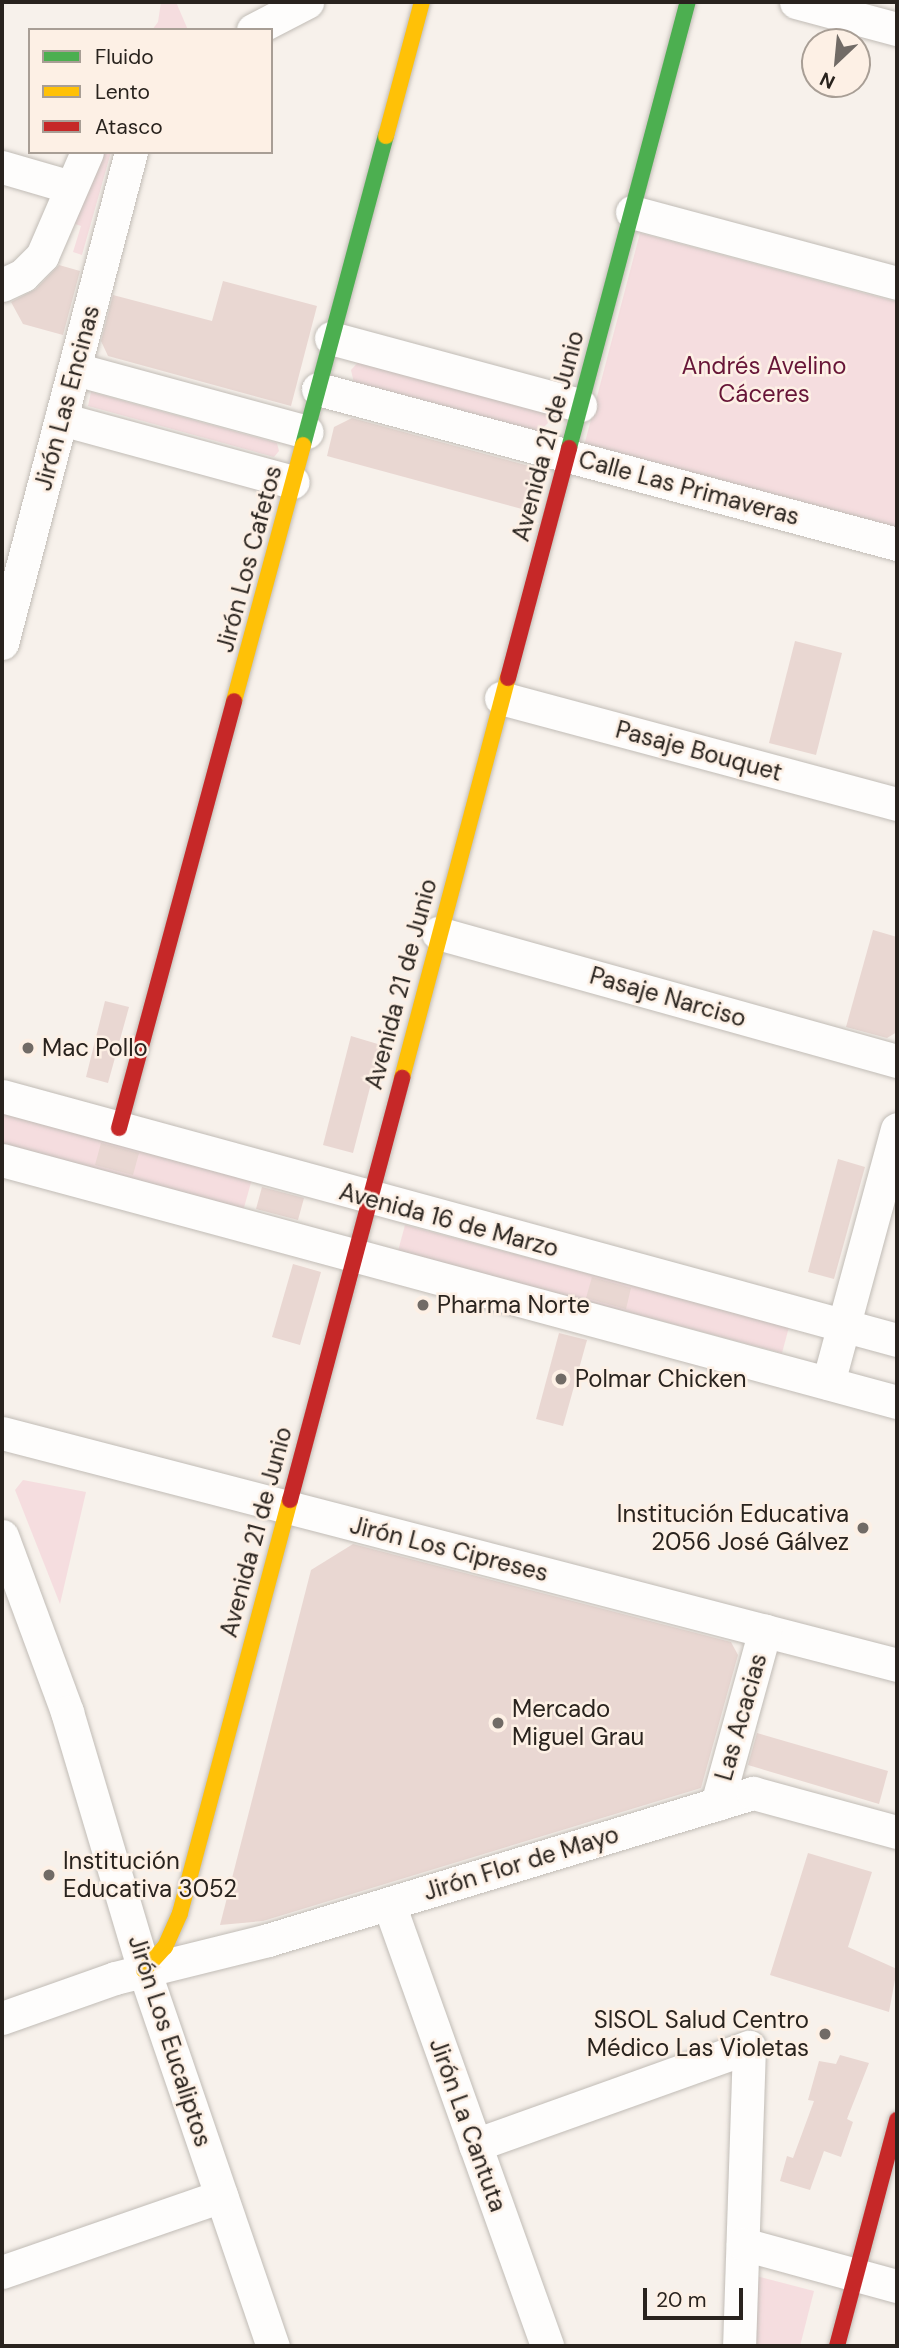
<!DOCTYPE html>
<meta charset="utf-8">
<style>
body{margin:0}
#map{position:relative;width:899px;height:2348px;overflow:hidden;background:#f7f1eb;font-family:"DM Sans",sans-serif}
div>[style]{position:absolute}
.green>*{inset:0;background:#f5dddf}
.building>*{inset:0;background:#e9d7d2}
.roads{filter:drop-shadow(0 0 2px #c1bcb6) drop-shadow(0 0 2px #c1bcb6)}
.street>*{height:33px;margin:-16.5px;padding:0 16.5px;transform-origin:16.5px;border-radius:16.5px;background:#fefdfc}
.fast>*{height:16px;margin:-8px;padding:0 8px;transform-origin:8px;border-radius:8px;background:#4caf50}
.slow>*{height:16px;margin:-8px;padding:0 8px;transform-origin:8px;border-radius:8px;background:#ffc107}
.jam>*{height:16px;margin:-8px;padding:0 8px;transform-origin:8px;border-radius:8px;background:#c62828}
.dots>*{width:19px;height:19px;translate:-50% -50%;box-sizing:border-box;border:4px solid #fdf0e5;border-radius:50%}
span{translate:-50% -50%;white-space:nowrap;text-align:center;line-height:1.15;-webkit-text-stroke:5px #fdf0e5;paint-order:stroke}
.park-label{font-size:24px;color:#671537}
.street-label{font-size:24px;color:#29231e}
.poi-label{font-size:24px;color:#29231e}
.left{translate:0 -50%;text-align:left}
.right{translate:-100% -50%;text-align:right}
.frame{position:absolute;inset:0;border:4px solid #29231e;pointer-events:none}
.legend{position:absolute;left:28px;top:28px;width:245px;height:126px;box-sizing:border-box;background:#fdf0e5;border:2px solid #a89e95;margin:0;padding:9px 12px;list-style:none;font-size:21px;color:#29231e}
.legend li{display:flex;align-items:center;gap:14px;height:35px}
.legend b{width:35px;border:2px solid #a89e95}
.north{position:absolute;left:801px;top:28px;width:70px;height:70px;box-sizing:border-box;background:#fdf0e5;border:2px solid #a89e95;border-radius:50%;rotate:206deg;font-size:19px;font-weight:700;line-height:28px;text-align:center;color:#29231e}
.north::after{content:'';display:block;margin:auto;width:24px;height:32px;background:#716b66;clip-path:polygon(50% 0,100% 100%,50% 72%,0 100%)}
.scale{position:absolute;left:643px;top:2288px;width:100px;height:32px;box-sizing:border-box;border:4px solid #29231e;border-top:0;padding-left:9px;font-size:21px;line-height:24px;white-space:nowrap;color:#29231e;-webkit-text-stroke:5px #fdf0e5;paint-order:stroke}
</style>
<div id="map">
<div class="green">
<i style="clip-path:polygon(161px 2px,176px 2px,188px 30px,152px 30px,158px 22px)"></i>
<i style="clip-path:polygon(103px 152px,111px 152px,82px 255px,73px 252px,81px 226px,72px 223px)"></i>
<i style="clip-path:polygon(640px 233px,897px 302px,897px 529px,584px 446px)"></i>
<i style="clip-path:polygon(360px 360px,545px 410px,548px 423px,538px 433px,354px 383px,351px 370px)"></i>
<i style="clip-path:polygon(91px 392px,277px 443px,279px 451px,274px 457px,88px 406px)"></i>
<i style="clip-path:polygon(2px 1111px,252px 1179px,243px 1211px,2px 1145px)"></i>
<i style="clip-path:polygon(405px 1225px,789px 1327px,782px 1353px,398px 1251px)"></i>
<i style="clip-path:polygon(23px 1480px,86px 1492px,60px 1604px,15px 1490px)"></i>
<i style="clip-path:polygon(752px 2275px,814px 2291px,800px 2346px,751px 2346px)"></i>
</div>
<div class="building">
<i style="clip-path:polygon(59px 265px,80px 271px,63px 335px,23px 324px,11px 302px,36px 289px)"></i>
<i style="clip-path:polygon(223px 281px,317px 306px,291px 406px,108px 356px,101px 341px,113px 295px,212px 321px)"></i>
<i style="clip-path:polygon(352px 418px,533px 467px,522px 509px,327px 456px,334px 427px)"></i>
<i style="clip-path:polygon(795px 641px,842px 653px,816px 755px,769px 743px)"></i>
<i style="clip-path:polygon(873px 930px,897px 937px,897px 1032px,887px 1038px,846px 1027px)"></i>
<i style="clip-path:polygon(105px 1001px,129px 1007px,108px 1083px,86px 1077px)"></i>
<i style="clip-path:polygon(351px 1036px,381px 1045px,353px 1153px,323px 1145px)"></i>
<i style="clip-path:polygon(101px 1143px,139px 1153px,133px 1175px,95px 1165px)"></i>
<i style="clip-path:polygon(838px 1159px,865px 1167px,834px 1279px,808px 1272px)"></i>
<i style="clip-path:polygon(262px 1187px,304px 1198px,298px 1220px,256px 1209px)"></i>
<i style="clip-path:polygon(293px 1264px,321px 1272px,300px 1345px,272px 1337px)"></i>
<i style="clip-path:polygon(592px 1277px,631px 1288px,626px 1309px,586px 1298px)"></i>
<i style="clip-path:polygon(559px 1333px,587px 1340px,563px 1426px,536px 1419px)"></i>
<i style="clip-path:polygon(353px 1544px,731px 1642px,738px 1655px,701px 1788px,263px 1921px,220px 1925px,311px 1570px)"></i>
<i style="clip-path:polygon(757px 1733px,888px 1771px,879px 1804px,748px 1765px)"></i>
<i style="clip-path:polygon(808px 1853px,872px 1872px,848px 1947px,897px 1969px,889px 2012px,770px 1975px)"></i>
<i style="clip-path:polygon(840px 2055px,869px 2063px,847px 2119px,853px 2122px,841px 2157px,824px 2151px,810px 2190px,780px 2181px,787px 2156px,793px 2158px,814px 2101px,808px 2100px,819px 2061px,836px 2064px)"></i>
</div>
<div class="roads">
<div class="street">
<i style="left:796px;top:2px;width:105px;rotate:15deg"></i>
<i style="left:253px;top:30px;width:61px;rotate:-27.4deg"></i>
<i style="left:2px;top:167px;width:72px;rotate:16.2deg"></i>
<i style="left:632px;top:212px;width:274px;rotate:15deg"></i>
<i style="left:2px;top:285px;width:23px;rotate:-25deg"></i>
<i style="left:23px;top:275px;width:27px;rotate:-45deg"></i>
<i style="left:42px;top:256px;width:113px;rotate:-66.6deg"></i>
<i style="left:331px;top:338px;width:258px;rotate:15.1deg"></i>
<i style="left:75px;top:369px;width:240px;rotate:15.2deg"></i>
<i style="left:318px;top:389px;width:599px;rotate:14.99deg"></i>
<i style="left:61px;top:419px;width:240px;rotate:15.2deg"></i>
<i style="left:2px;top:643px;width:508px;rotate:-75.28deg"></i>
<i style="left:501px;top:698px;width:410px;rotate:15deg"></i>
<i style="left:438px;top:933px;width:477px;rotate:15.6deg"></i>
<i style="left:2px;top:1096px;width:928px;rotate:15.25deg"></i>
<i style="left:2px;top:1160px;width:927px;rotate:15.13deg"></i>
<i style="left:828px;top:1383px;width:263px;rotate:-74.8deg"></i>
<i style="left:2px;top:1433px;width:925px;rotate:14.53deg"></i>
<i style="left:2px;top:1536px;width:188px;rotate:69.7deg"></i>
<i style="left:67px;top:1712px;width:269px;rotate:73.4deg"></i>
<i style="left:144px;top:1970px;width:398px;rotate:71.1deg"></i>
<i style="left:717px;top:1804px;width:180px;rotate:-74.6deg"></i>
<i style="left:389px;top:1904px;width:469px;rotate:70.3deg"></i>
<i style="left:2px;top:2018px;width:120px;rotate:-19.5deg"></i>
<i style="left:115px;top:1978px;width:158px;rotate:-13.9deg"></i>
<i style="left:268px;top:1940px;width:507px;rotate:-16.86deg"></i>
<i style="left:753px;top:1793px;width:149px;rotate:15.2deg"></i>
<i style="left:475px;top:2145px;width:291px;rotate:-19.7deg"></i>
<i style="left:749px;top:2047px;width:299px;rotate:91.9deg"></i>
<i style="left:743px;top:2244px;width:160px;rotate:15.3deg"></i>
<i style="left:2px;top:2272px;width:232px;rotate:-19.1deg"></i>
</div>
<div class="fast">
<i style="left:303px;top:445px;width:320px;rotate:-75deg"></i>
<i style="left:569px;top:448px;width:462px;rotate:-75.1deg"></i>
</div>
<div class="slow">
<i style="left:386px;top:136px;width:139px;rotate:-75deg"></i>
<i style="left:234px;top:701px;width:265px;rotate:-74.9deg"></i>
<i style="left:402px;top:1078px;width:414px;rotate:-75.2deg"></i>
<i style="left:144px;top:1970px;width:31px;rotate:-48deg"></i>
<i style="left:165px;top:1947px;width:37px;rotate:-66deg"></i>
<i style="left:180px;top:1913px;width:427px;rotate:-75.1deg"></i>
</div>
<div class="jam">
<i style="left:508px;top:678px;width:238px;rotate:-75.1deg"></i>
<i style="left:119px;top:1128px;width:442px;rotate:-74.9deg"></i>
<i style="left:290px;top:1500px;width:437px;rotate:-75.1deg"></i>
<i style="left:837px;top:2346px;width:234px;rotate:-75.1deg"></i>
</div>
</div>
<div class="dots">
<i style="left:28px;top:1048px;background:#716b66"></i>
<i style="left:423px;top:1305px;background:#716b66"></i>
<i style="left:561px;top:1379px;background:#716b66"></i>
<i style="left:863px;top:1528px;background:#716b66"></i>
<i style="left:498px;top:1723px;background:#716b66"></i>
<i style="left:49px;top:1875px;background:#716b66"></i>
<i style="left:825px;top:2034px;background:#716b66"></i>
</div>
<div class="park-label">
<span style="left:764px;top:380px">Andrés Avelino<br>Cáceres</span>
</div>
<div class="street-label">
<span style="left:67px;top:398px;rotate:-75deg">Jirón Las Encinas</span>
<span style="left:548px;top:436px;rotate:-75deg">Avenida 21 de Junio</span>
<span style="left:689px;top:488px;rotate:15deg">Calle Las Primaveras</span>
<span style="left:249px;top:559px;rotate:-75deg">Jirón Los Cafetos</span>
<span style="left:699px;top:751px;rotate:15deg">Pasaje Bouquet</span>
<span style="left:401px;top:984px;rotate:-75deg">Avenida 21 de Junio</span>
<span style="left:668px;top:997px;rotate:16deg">Pasaje Narciso</span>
<span style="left:449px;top:1220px;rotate:15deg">Avenida 16 de Marzo</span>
<span style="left:256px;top:1532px;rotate:-75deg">Avenida 21 de Junio</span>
<span style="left:449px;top:1549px;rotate:14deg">Jirón Los Cipreses</span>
<span style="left:741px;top:1717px;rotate:-74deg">Las Acacias</span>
<span style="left:521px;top:1863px;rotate:-17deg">Jirón Flor de Mayo</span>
<span style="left:170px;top:2041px;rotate:72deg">Jirón Los Eucaliptos</span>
<span style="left:468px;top:2125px;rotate:70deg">Jirón La Cantuta</span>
</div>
<div class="poi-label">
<span class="left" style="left:42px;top:1048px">Mac Pollo</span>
<span class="left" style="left:437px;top:1305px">Pharma Norte</span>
<span class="left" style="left:575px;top:1379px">Polmar Chicken</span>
<span class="right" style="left:849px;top:1528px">Institución Educativa<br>2056 José Gálvez</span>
<span class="left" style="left:512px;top:1723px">Mercado<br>Miguel Grau</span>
<span class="left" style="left:63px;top:1875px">Institución<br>Educativa 3052</span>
<span class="right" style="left:809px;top:2034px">SISOL Salud Centro<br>Médico Las Violetas</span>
</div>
<div class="frame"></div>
<ul class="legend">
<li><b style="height:9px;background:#4caf50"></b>Fluido</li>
<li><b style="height:9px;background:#ffc107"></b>Lento</li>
<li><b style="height:9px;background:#c62828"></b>Atasco</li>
</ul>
<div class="north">N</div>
<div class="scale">20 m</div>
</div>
